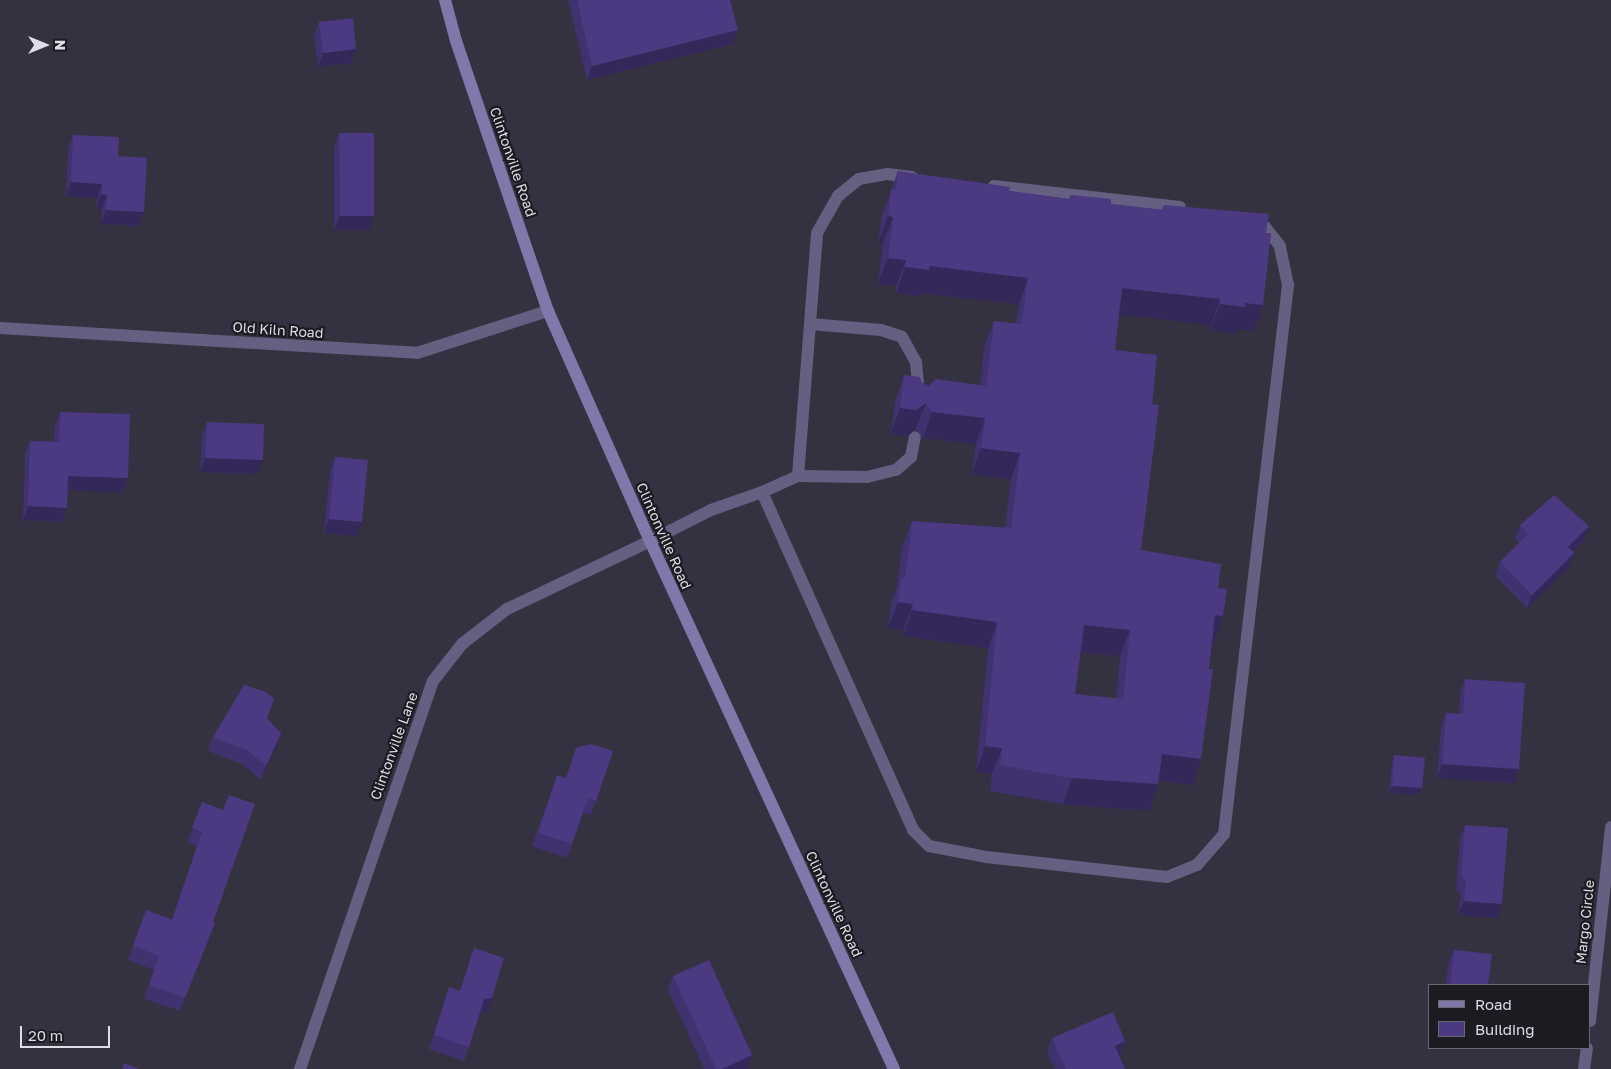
<!DOCTYPE html>
<style>
body{margin:0}
#map{position:relative;width:1611px;height:1069px;overflow:hidden;background:#343241;font-family:"Golos Text",sans-serif}
div>[style]{position:absolute}
.service>*{height:12px;margin:-6px;padding:0 6px;transform-origin:6px;border-radius:6px;background:#656081}
.minor>*{height:12px;margin:-6px;padding:0 6px;transform-origin:6px;border-radius:6px;background:#656081}
.secondary>*{height:12px;margin:-6px;padding:0 6px;transform-origin:6px;border-radius:6px;background:#8077ab}
.wall>*{inset:0;background:#40316f}
.shaded-wall>*{inset:0;background:#34285a}
.building>*{inset:0;background:#4b3981}
span{translate:-50% -50%;white-space:nowrap;text-align:center;line-height:1.15;-webkit-text-stroke:4.5px #1c1b21;paint-order:stroke}
.street-label{font-size:14px;color:#dfdee8}
.legend{position:absolute;left:1428px;top:984px;width:162px;height:65px;box-sizing:border-box;background:#1c1b21;border:1px solid #6a6971;margin:0;padding:6px 9px;list-style:none;font-size:15px;color:#dfdee8}
.legend li{display:flex;align-items:center;gap:10px;height:25px}
.legend b{width:25px;border:1px solid #6a6971}
.north{position:absolute;left:20px;top:20px;width:50px;height:50px;-webkit-text-stroke:4px #1c1b21;paint-order:stroke;rotate:90deg;font-size:14px;font-weight:700;line-height:20px;text-align:center;color:#dfdee8}
.north::after{content:'';display:block;margin:auto;width:18px;height:22px;background:#dfdee8;clip-path:polygon(50% 0,100% 100%,50% 72%,0 100%)}
.scale{position:absolute;left:20px;top:1026px;width:90px;height:22px;box-sizing:border-box;border:2px solid #dfdee8;border-top:0;padding-left:6px;font-size:15px;line-height:18px;white-space:nowrap;color:#dfdee8;-webkit-text-stroke:4px #1c1b21;paint-order:stroke}
</style>
<div id="map">
<div class="service">
<i style="left:994px;top:186px;width:187px;rotate:6.4deg"></i>
<i style="left:810px;top:324px;width:71px;rotate:4.8deg"></i>
<i style="left:881px;top:330px;width:22px;rotate:18deg"></i>
<i style="left:902px;top:337px;width:29px;rotate:61deg"></i>
<i style="left:916px;top:362px;width:32px;rotate:85deg"></i>
<i style="left:798px;top:476px;width:69px;rotate:0.8deg"></i>
<i style="left:867px;top:477px;width:30px;rotate:-14deg"></i>
<i style="left:896px;top:470px;width:20px;rotate:-41deg"></i>
<i style="left:911px;top:457px;width:20px;rotate:-79deg"></i>
<i style="left:762px;top:492px;width:39px;rotate:-24deg"></i>
<i style="left:798px;top:476px;width:244px;rotate:-85.5deg"></i>
<i style="left:817px;top:233px;width:43px;rotate:-60.4deg"></i>
<i style="left:838px;top:196px;width:27px;rotate:-39deg"></i>
<i style="left:859px;top:179px;width:28px;rotate:-10deg"></i>
<i style="left:887px;top:174px;width:25px;rotate:7deg"></i>
<i style="left:650px;top:541px;width:68px;rotate:-26.9deg"></i>
<i style="left:711px;top:510px;width:54px;rotate:-19.4deg"></i>
<i style="left:762px;top:492px;width:370px;rotate:65.9deg"></i>
<i style="left:913px;top:830px;width:23px;rotate:45deg"></i>
<i style="left:929px;top:846px;width:58px;rotate:10.9deg"></i>
<i style="left:986px;top:857px;width:182px;rotate:6.3deg"></i>
<i style="left:1167px;top:877px;width:32px;rotate:-22deg"></i>
<i style="left:1197px;top:865px;width:41px;rotate:-48.9deg"></i>
<i style="left:1224px;top:834px;width:553px;rotate:-83.35deg"></i>
<i style="left:1288px;top:285px;width:40px;rotate:-102deg"></i>
<i style="left:1280px;top:246px;width:24px;rotate:-128deg"></i>
<i style="left:1265px;top:227px;width:13px;rotate:-162deg"></i>
</div>
<div class="minor">
<i style="left:0;top:328px;width:418px;rotate:3.4deg"></i>
<i style="left:417px;top:353px;width:138px;rotate:-17.8deg"></i>
<i style="left:1590px;top:1021px;width:195px;rotate:-83.8deg"></i>
<i style="left:300px;top:1069px;width:410px;rotate:-71.1deg"></i>
<i style="left:433px;top:681px;width:47px;rotate:-51.9deg"></i>
<i style="left:462px;top:644px;width:57px;rotate:-37.9deg"></i>
<i style="left:507px;top:609px;width:158px;rotate:-25.4deg"></i>
<i style="left:1584px;top:1069px;width:21px;rotate:-82deg"></i>
</div>
<div class="secondary">
<i style="left:445px;top:0;width:42px;rotate:75deg"></i>
<i style="left:456px;top:41px;width:285px;rotate:71.2deg"></i>
<i style="left:548px;top:311px;width:252px;rotate:66.1deg"></i>
<i style="left:650px;top:541px;width:582px;rotate:65.2deg"></i>
</div>
<div class="wall">
<i style="clip-path:polygon(568px 0,730px 0,732px 44px,587px 80px)"></i>
<i style="clip-path:polygon(319px 22px,356px 49px,351px 63px,318px 67px,314px 36px)"></i>
<i style="clip-path:polygon(339px 133px,369px 230px,334px 230px,334px 147px)"></i>
<i style="clip-path:polygon(73px 135px,118px 156px,139px 226px,101px 224px,102px 209px,96px 208px,97px 198px,66px 196px,68px 149px)"></i>
<i style="clip-path:polygon(evenodd,898px 171px,1009px 191px,1069px 199px,1071px 195px,1111px 204px,1162px 210px,1164px 205px,1266px 233px,1263px 305px,1254px 331px,1237px 329px,1235px 333px,1210px 330px,1211px 325px,1119px 314px,1115px 350px,1152px 404px,1141px 550px,1218px 588px,1223px 616px,1214px 642px,1212px 642px,1192px 785px,1159px 781px,1149px 811px,1063px 804px,990px 791px,992px 774px,976px 772px,988px 648px,903px 636px,903px 630px,888px 628px,891px 604px,897px 587px,902px 547px,912px 521px,1005px 528px,1011px 479px,972px 474px,976px 444px,923px 438px,916px 429px,907px 436px,891px 434px,895px 401px,904px 375px,929px 386px,980px 385px,984px 347px,994px 321px,1016px 324px,1019px 304px,921px 293px,920px 296px,896px 293px,896px 286px,878px 284px,883px 243px,878px 243px,882px 215px,898px 171px,1080px 652px,1120px 656px,1116px 699px,1075px 694px,1080px 652px)"></i>
<i style="clip-path:polygon(60px 412px,128px 478px,122px 492px,67px 490px,67px 508px,62px 522px,23px 520px,25px 454px,30px 441px,54px 441px,55px 426px)"></i>
<i style="clip-path:polygon(207px 422px,257px 474px,200px 472px,202px 436px)"></i>
<i style="clip-path:polygon(335px 457px,362px 522px,357px 536px,324px 533px,330px 471px)"></i>
<i style="clip-path:polygon(1520px 525px,1589px 526px,1584px 540px,1573px 551px,1574px 553px,1569px 567px,1527px 608px,1495px 576px,1500px 562px,1519px 543px,1515px 539px)"></i>
<i style="clip-path:polygon(1465px 679px,1519px 769px,1514px 783px,1437px 778px,1441px 727px,1446px 713px,1459px 714px,1460px 693px)"></i>
<i style="clip-path:polygon(267px 718px,281px 733px,276px 747px,261px 780px,242px 764px,208px 751px,213px 737px)"></i>
<i style="clip-path:polygon(613px 751px,591px 815px,583px 813px,567px 858px,532px 846px,557px 775px,566px 778px)"></i>
<i style="clip-path:polygon(1394px 755px,1420px 795px,1389px 793px,1392px 762px)"></i>
<i style="clip-path:polygon(202px 802px,213px 922px,215px 923px,180px 1011px,144px 999px,154px 970px,128px 960px,146px 910px,172px 919px,197px 846px,187px 842px)"></i>
<i style="clip-path:polygon(1465px 825px,1497px 918px,1458px 915px,1461px 894px,1456px 890px,1460px 839px)"></i>
<i style="clip-path:polygon(474px 948px,492px 998px,487px 1012px,480px 1013px,464px 1061px,429px 1049px,449px 987px,460px 991px)"></i>
<i style="clip-path:polygon(1454px 950px,1488px 985px,1446px 985px,1448px 964px)"></i>
<i style="clip-path:polygon(673px 976px,752px 1055px,747px 1069px,704px 1069px,668px 990px)"></i>
<i style="clip-path:polygon(1052px 1038px,1125px 1041px,1120px 1055px,1119px 1056px,1125px 1069px,1055px 1069px,1047px 1052px)"></i>
</div>
<div class="shaded-wall">
<i style="clip-path:polygon(738px 30px,732px 44px,587px 80px,592px 66px)"></i>
<i style="clip-path:polygon(356px 49px,351px 63px,318px 67px,323px 53px)"></i>
<i style="clip-path:polygon(71px 182px,102px 184px,97px 198px,66px 196px)"></i>
<i style="clip-path:polygon(101px 194px,107px 195px,102px 209px,96px 208px)"></i>
<i style="clip-path:polygon(106px 210px,144px 212px,139px 226px,101px 224px)"></i>
<i style="clip-path:polygon(340px 216px,374px 216px,369px 230px,334px 230px)"></i>
<i style="clip-path:polygon(888px 216px,893px 217px,883px 243px,878px 243px)"></i>
<i style="clip-path:polygon(888px 258px,906px 260px,896px 286px,878px 284px)"></i>
<i style="clip-path:polygon(930px 266px,1028px 278px,1019px 304px,921px 293px,920px 296px,896px 293px,905px 267px)"></i>
<i style="clip-path:polygon(1122px 288px,1220px 299px,1211px 325px,1113px 314px)"></i>
<i style="clip-path:polygon(1245px 303px,1263px 305px,1254px 331px,1237px 329px,1235px 333px,1210px 330px,1220px 304px)"></i>
<i style="clip-path:polygon(926px 403px,916px 429px,907px 436px,891px 434px,900px 408px)"></i>
<i style="clip-path:polygon(932px 412px,985px 418px,976px 444px,923px 438px)"></i>
<i style="clip-path:polygon(981px 448px,1020px 453px,1011px 479px,972px 474px)"></i>
<i style="clip-path:polygon(205px 458px,263px 460px,257px 474px,200px 472px)"></i>
<i style="clip-path:polygon(68px 476px,128px 478px,122px 492px,63px 490px)"></i>
<i style="clip-path:polygon(28px 506px,67px 508px,62px 522px,23px 520px)"></i>
<i style="clip-path:polygon(329px 519px,362px 522px,357px 536px,324px 533px)"></i>
<i style="clip-path:polygon(1589px 526px,1584px 540px,1563px 561px,1568px 547px)"></i>
<i style="clip-path:polygon(1574px 553px,1569px 567px,1527px 608px,1532px 595px)"></i>
<i style="clip-path:polygon(898px 602px,913px 604px,903px 630px,888px 628px)"></i>
<i style="clip-path:polygon(912px 610px,997px 622px,988px 648px,903px 636px)"></i>
<i style="clip-path:polygon(1215px 615px,1223px 616px,1214px 642px,1206px 641px)"></i>
<i style="clip-path:polygon(1084px 625px,1130px 630px,1120px 656px,1074px 651px)"></i>
<i style="clip-path:polygon(281px 733px,276px 747px,261px 780px,266px 766px)"></i>
<i style="clip-path:polygon(985px 746px,1002px 748px,992px 774px,976px 772px)"></i>
<i style="clip-path:polygon(1162px 754px,1201px 759px,1192px 785px,1152px 780px)"></i>
<i style="clip-path:polygon(1442px 764px,1519px 769px,1514px 783px,1437px 778px)"></i>
<i style="clip-path:polygon(1072px 778px,1158px 784px,1149px 811px,1063px 804px)"></i>
<i style="clip-path:polygon(1392px 786px,1422px 788px,1420px 795px,1389px 793px)"></i>
<i style="clip-path:polygon(1464px 901px,1502px 904px,1497px 918px,1458px 915px)"></i>
<i style="clip-path:polygon(215px 923px,210px 937px,180px 1011px,185px 998px)"></i>
<i style="clip-path:polygon(492px 998px,487px 1012px,479px 1013px,484px 999px)"></i>
<i style="clip-path:polygon(1125px 1041px,1120px 1055px,1110px 1060px,1115px 1046px)"></i>
<i style="clip-path:polygon(752px 1055px,747px 1069px,722px 1069px)"></i>
</div>
<div class="building">
<i style="clip-path:polygon(577px 0,730px 0,738px 30px,592px 66px)"></i>
<i style="clip-path:polygon(353px 18px,356px 49px,323px 53px,319px 22px)"></i>
<i style="clip-path:polygon(339px 133px,374px 133px,374px 216px,340px 216px)"></i>
<i style="clip-path:polygon(73px 135px,119px 137px,118px 156px,147px 158px,144px 212px,106px 210px,107px 195px,101px 194px,102px 184px,71px 182px)"></i>
<i style="clip-path:polygon(evenodd,898px 171px,1010px 187px,1009px 191px,1070px 199px,1071px 195px,1111px 199px,1111px 204px,1163px 210px,1164px 205px,1269px 214px,1266px 233px,1271px 233px,1263px 305px,1245px 303px,1245px 307px,1220px 304px,1220px 299px,1122px 288px,1115px 350px,1157px 355px,1152px 404px,1159px 405px,1141px 550px,1221px 564px,1218px 588px,1227px 589px,1223px 616px,1215px 615px,1209px 669px,1213px 669px,1201px 759px,1162px 754px,1158px 784px,1072px 778px,1000px 765px,1002px 748px,985px 746px,997px 622px,912px 610px,913px 604px,898px 602px,901px 578px,905px 578px,912px 521px,1011px 528px,1020px 453px,981px 448px,985px 418px,932px 412px,926px 403px,916px 410px,900px 408px,904px 375px,920px 377px,922px 383px,929px 386px,936px 379px,986px 386px,994px 321px,1021px 324px,1028px 278px,930px 266px,929px 270px,905px 267px,906px 260px,888px 258px,893px 217px,888px 216px,891px 189px,896px 190px,898px 171px,1084px 625px,1130px 630px,1123px 699px,1075px 694px,1084px 625px)"></i>
<i style="clip-path:polygon(60px 412px,130px 414px,128px 478px,68px 476px,67px 508px,28px 506px,30px 441px,59px 442px)"></i>
<i style="clip-path:polygon(207px 422px,264px 424px,263px 460px,205px 458px)"></i>
<i style="clip-path:polygon(335px 457px,368px 460px,362px 522px,329px 519px)"></i>
<i style="clip-path:polygon(1554px 495px,1589px 526px,1568px 547px,1574px 553px,1532px 595px,1500px 562px,1528px 534px,1520px 525px)"></i>
<i style="clip-path:polygon(1465px 679px,1525px 683px,1519px 769px,1442px 764px,1446px 713px,1463px 714px)"></i>
<i style="clip-path:polygon(244px 685px,266px 692px,274px 699px,267px 718px,281px 733px,266px 766px,247px 750px,213px 737px)"></i>
<i style="clip-path:polygon(591px 744px,613px 751px,596px 801px,588px 798px,572px 844px,538px 833px,557px 775px,566px 778px,576px 748px)"></i>
<i style="clip-path:polygon(1394px 755px,1425px 758px,1422px 788px,1392px 786px)"></i>
<i style="clip-path:polygon(229px 795px,255px 804px,213px 922px,215px 923px,185px 998px,149px 985px,159px 956px,133px 946px,146px 910px,172px 920px,202px 832px,192px 828px,202px 802px,223px 810px)"></i>
<i style="clip-path:polygon(1465px 825px,1508px 828px,1502px 904px,1464px 901px,1466px 880px,1461px 876px)"></i>
<i style="clip-path:polygon(474px 948px,504px 958px,492px 998px,484px 999px,469px 1047px,434px 1035px,449px 987px,460px 991px)"></i>
<i style="clip-path:polygon(1454px 950px,1492px 954px,1488px 985px,1450px 985px)"></i>
<i style="clip-path:polygon(709px 960px,752px 1055px,722px 1069px,716px 1069px,673px 976px)"></i>
<i style="clip-path:polygon(1113px 1012px,1125px 1041px,1115px 1046px,1125px 1069px,1066px 1069px,1052px 1038px)"></i>
<i style="clip-path:polygon(124px 1063px,139px 1069px,122px 1069px)"></i>
</div>
<div class="street-label">
<span style="left:513px;top:162px;rotate:71deg">Clintonville Road</span>
<span style="left:278px;top:330px;rotate:4deg">Old Kiln Road</span>
<span style="left:664px;top:536px;rotate:66deg">Clintonville Road</span>
<span style="left:394px;top:746px;rotate:-70deg">Clintonville Lane</span>
<span style="left:834px;top:904px;rotate:65deg">Clintonville Road</span>
<span style="left:1585px;top:922px;rotate:-84deg">Margo Circle</span>
</div>
<ul class="legend">
<li><b style="height:6px;background:#8077ab"></b>Road</li>
<li><b style="height:14px;background:#4b3981"></b>Building</li>
</ul>
<div class="north">N</div>
<div class="scale">20 m</div>
</div>
